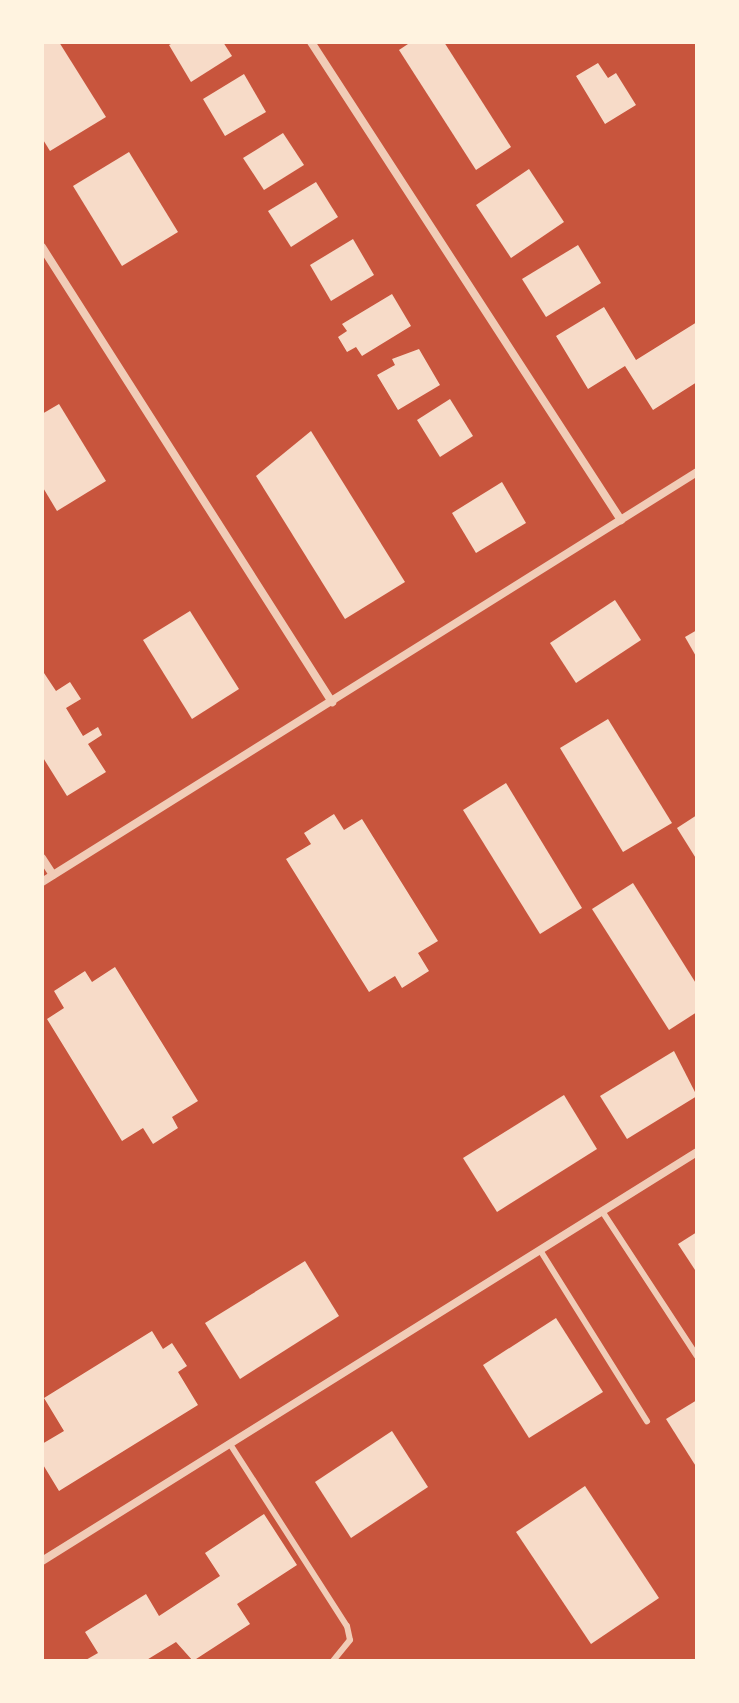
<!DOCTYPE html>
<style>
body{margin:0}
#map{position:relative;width:739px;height:1703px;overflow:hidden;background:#c8553d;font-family:"Roboto Condensed",sans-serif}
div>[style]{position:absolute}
.building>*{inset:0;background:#f7dbc8}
.service>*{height:6px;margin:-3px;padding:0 3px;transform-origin:3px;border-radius:3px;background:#f1ccb7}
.minor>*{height:8px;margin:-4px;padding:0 4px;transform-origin:4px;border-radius:4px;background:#f1ccb7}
span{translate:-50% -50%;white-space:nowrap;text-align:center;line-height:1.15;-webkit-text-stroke:8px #fff3e0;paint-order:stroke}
.frame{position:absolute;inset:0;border:44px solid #fff3e0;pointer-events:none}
</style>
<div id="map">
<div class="building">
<i style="clip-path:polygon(42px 42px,59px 42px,106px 117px,50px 151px,42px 138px)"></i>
<i style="clip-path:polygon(175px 42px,223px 42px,232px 56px,191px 82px,169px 45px)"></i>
<i style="clip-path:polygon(411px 42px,444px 42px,511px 147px,476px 170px,399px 50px)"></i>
<i style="clip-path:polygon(598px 63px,608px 78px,616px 73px,636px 105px,605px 124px,576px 76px)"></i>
<i style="clip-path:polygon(244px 74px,266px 112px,225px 136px,203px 99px)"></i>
<i style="clip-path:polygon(283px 133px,304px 165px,264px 190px,243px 158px)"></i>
<i style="clip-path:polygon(129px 152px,178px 232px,122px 266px,73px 186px)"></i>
<i style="clip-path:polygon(529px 169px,564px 222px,511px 258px,476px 205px)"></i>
<i style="clip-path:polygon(316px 182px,338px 217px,291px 247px,268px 211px)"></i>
<i style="clip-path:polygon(353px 239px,374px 275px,331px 301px,310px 265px)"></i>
<i style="clip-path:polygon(578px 245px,601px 283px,546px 317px,522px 279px)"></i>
<i style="clip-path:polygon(392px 294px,411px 326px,362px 356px,356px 347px,347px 352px,338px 337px,347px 331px,342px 324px)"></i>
<i style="clip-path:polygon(604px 307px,636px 360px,697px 322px,697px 382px,653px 410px,625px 366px,588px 389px,556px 336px)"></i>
<i style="clip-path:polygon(419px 349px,440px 385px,398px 410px,377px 375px,395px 365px,392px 359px)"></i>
<i style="clip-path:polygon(450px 399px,473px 436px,440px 457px,417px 420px)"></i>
<i style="clip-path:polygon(59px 404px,106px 481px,57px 511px,42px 486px,42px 414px)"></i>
<i style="clip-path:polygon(311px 431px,405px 582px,345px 619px,256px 476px)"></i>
<i style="clip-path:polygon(502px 482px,526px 523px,476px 553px,452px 513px)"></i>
<i style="clip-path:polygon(615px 600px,641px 640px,576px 683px,550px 643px)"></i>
<i style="clip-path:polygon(190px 611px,239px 689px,192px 719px,143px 640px)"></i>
<i style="clip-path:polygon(697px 630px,697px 658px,685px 637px)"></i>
<i style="clip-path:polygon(42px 670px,56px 691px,70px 682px,81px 699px,66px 708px,83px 736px,98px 727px,102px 735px,88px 744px,106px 772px,67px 796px,42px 756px)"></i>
<i style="clip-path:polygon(608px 719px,672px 823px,623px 852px,560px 748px)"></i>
<i style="clip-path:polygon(506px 783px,582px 908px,540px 934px,463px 810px)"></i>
<i style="clip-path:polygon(334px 814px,344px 830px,362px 819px,438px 941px,418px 953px,429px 971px,402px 988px,395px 976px,369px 992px,286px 859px,311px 844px,304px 833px)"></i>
<i style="clip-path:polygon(697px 815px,697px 860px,677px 828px)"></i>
<i style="clip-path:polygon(633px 883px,697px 985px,697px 1012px,669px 1030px,592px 909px)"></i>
<i style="clip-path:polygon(115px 967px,198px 1101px,172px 1117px,178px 1128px,153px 1144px,143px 1128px,122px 1141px,47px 1019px,64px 1008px,54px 991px,85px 971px,92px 982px)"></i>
<i style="clip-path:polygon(674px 1051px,697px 1096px,627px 1139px,600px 1096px)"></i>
<i style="clip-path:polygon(564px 1095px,597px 1149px,497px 1212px,463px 1158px)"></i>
<i style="clip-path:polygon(697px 1232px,697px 1273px,678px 1244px)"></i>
<i style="clip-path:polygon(305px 1261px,339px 1316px,240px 1379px,205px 1323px)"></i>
<i style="clip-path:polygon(556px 1318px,603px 1392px,529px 1438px,483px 1365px)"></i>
<i style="clip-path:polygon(152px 1331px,163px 1349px,172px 1343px,187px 1366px,178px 1372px,198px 1405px,59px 1491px,42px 1463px,42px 1444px,64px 1431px,44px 1398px)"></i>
<i style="clip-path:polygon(697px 1400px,697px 1468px,666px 1419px)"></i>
<i style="clip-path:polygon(392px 1431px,428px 1487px,351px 1538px,315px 1482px)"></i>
<i style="clip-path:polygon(585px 1486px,659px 1598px,591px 1644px,516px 1532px)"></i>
<i style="clip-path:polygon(264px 1514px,297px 1565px,237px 1604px,250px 1624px,193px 1661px,176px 1642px,145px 1661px,84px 1661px,98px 1653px,85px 1632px,146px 1594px,159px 1616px,220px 1576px,205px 1553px)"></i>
</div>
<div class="service">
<i style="left:602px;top:1211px;width:173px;rotate:56.8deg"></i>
<i style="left:540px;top:1250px;width:202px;rotate:58deg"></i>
<i style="left:230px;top:1444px;width:216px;rotate:57.3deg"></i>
<i style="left:347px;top:1626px;width:14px;rotate:78deg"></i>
<i style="left:350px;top:1640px;width:27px;rotate:129deg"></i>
</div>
<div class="minor">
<i style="left:311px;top:42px;width:570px;rotate:57.04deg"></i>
<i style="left:42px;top:247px;width:540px;rotate:57.49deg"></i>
<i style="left:42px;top:858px;width:20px;rotate:57deg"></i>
<i style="left:42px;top:882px;width:773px;rotate:-32.04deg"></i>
<i style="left:42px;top:1561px;width:772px;rotate:-31.98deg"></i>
</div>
<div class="frame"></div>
</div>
